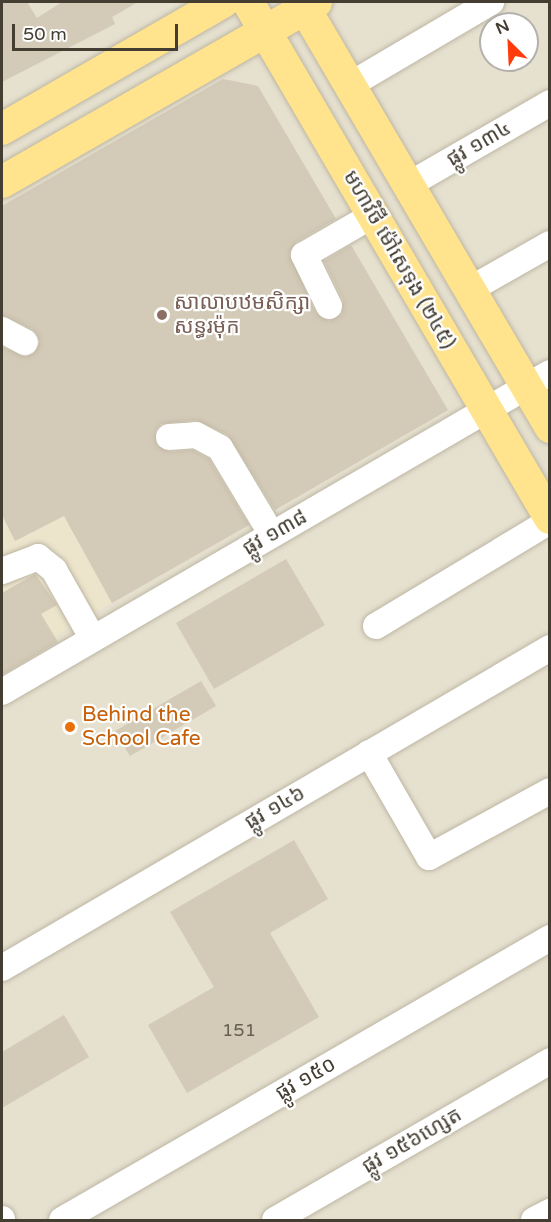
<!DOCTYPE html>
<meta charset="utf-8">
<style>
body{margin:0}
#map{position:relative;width:551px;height:1222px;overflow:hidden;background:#f2eee2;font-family:"Varela Round","Noto Sans Khmer",sans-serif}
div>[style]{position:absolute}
.residential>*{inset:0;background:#e6e0cf}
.education>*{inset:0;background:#ece4cb}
.building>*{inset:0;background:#d3cab7}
.roads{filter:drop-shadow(0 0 2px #bdb6a4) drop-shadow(0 0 2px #bdb6a4)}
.minor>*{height:26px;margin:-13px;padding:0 13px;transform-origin:13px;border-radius:13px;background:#fff}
.major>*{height:32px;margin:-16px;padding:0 16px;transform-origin:16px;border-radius:16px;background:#ffe48d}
.dots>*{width:16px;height:16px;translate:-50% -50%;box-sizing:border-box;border:3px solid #fff;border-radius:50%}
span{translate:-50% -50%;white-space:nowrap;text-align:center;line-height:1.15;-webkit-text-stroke:4.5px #fff;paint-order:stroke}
.number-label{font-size:18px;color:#676053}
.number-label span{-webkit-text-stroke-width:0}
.street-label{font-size:21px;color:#433d32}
.education-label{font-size:21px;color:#785e54}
.left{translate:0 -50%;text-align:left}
.food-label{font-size:21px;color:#c56008}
.frame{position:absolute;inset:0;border:3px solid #433d32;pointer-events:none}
.north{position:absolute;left:479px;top:12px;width:60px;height:60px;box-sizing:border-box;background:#fff;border:2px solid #b4b1ad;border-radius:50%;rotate:336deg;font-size:16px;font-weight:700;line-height:24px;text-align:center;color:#433d32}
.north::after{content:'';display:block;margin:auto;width:21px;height:27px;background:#ff3b0b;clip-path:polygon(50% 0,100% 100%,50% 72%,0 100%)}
.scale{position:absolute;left:12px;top:24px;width:166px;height:27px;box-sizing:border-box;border:3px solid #433d32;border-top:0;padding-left:8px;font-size:18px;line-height:21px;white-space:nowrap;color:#433d32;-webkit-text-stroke:4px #fff;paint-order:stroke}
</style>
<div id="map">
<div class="residential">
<i style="clip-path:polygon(evenodd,2px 2px,549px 2px,549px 1220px,2px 1220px,2px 2px,491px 24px,527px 24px,527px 60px,491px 60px,491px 24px)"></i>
</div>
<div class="education">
<i style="clip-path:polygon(2px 403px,112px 603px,2px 668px)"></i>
</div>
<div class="building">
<i style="clip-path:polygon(2px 2px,27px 2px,37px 18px,62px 2px,138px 2px,112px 17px,115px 24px,2px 82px)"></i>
<i style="clip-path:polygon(223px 79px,258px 86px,336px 219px,296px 242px,289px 254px,316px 313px,329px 321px,342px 314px,343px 300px,324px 261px,351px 245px,448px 410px,275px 510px,228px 435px,196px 420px,161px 424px,155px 431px,157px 446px,170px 452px,193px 450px,209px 459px,249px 525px,112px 603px,64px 516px,15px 541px,2px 515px,2px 347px,26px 357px,40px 342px,32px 329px,2px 315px,2px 206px)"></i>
<i style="clip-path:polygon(286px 559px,325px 625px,214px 689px,176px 623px)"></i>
<i style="clip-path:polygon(35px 574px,57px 605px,41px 614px,58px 642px,2px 675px,2px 593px)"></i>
<i style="clip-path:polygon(201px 681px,216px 706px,130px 756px,115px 731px)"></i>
<i style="clip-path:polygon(294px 840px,328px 899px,270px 933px,319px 1017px,187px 1093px,148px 1025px,214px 987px,170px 912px)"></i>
<i style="clip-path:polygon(64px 1015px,89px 1057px,2px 1108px,2px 1052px)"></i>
</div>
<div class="roads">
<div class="minor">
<i style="left:350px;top:85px;width:164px;rotate:-30.5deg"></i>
<i style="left:408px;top:185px;width:164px;rotate:-30deg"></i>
<i style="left:469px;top:290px;width:93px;rotate:-29.6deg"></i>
<i style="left:329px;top:306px;width:57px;rotate:-116.1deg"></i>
<i style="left:304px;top:255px;width:80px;rotate:-30.1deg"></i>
<i style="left:2px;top:330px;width:26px;rotate:28deg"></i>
<i style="left:169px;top:437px;width:27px;rotate:-4deg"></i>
<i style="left:196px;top:435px;width:27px;rotate:28deg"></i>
<i style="left:220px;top:448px;width:101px;rotate:59.1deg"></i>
<i style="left:2px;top:571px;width:39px;rotate:-21deg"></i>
<i style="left:38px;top:557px;width:21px;rotate:39deg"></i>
<i style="left:54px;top:570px;width:79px;rotate:60.5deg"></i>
<i style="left:376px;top:626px;width:203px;rotate:-31.1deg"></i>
<i style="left:2px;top:692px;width:634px;rotate:-30.2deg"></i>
<i style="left:369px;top:753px;width:120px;rotate:60deg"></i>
<i style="left:429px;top:857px;width:138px;rotate:-28.6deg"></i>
<i style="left:2px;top:968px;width:635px;rotate:-30.28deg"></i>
<i style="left:2px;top:1219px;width:1px;rotate:90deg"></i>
<i style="left:62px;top:1220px;width:564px;rotate:-30.02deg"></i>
<i style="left:275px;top:1220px;width:318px;rotate:-30deg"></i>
<i style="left:534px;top:1220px;width:18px;rotate:-27deg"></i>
</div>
<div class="major">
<i style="left:248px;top:2px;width:598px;rotate:59.66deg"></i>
<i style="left:301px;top:2px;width:493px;rotate:59.6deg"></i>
<i style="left:2px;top:129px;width:255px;rotate:-29.9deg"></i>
<i style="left:2px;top:182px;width:362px;rotate:-29.8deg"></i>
</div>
</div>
<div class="dots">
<i style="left:162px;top:315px;background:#8d6e63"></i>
<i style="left:70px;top:727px;background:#e8710a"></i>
</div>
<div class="number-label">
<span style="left:239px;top:1030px">151</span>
</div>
<div class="street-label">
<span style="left:479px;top:144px;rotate:-30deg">ផ្លូវ ១៣៤</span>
<span style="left:399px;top:260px;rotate:60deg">មហាវិថី ម៉ៅសេទុង (២៤៥)</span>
<span style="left:275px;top:533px;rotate:-30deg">ផ្លូវ ១៣៨</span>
<span style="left:275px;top:808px;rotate:-30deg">ផ្លូវ ១៤៦</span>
<span style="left:306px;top:1079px;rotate:-30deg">ផ្លូវ ១៥០</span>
<span style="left:412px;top:1141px;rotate:-30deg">ផ្លូវ ១៥៦ហ្សេត</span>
</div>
<div class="education-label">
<span class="left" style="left:174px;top:315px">សាលាបឋមសិក្សា<br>សន្ធរម៉ុក</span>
</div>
<div class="food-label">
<span class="left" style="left:82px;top:727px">Behind the<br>School Cafe</span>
</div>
<div class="frame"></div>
<div class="north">N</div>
<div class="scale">50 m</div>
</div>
